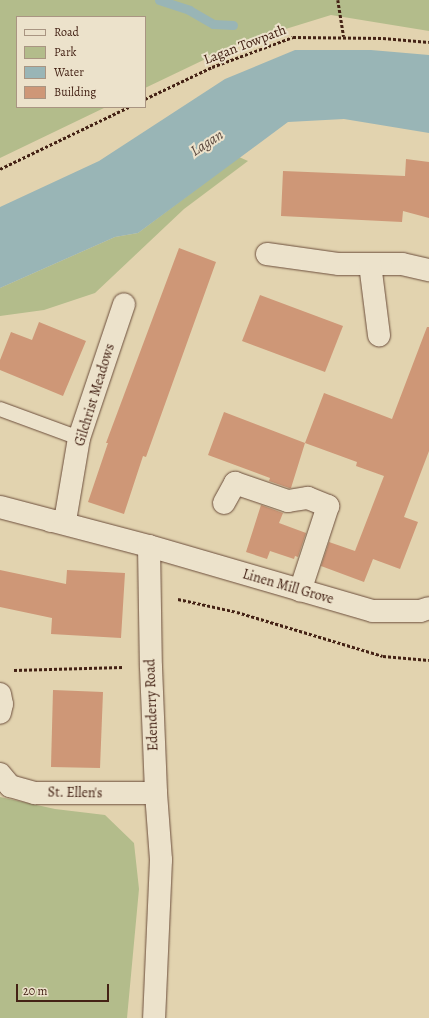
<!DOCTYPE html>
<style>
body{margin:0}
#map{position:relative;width:429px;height:1018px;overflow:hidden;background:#e2d3af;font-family:Alegreya,serif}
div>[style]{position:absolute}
.green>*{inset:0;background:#b3bc8b}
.water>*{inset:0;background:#99b5b6}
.stream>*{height:9px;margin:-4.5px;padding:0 4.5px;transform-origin:4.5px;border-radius:4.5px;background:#99b5b6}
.building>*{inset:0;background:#ce9777}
.path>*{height:2.5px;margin-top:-1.25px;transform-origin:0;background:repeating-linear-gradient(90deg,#442215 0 3px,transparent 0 5px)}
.roads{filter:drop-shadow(0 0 1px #6c4e3c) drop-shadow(0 0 1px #6c4e3c)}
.service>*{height:14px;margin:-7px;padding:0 7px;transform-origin:7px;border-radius:7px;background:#ece2cb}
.minor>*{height:22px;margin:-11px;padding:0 11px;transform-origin:11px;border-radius:11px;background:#ece2cb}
span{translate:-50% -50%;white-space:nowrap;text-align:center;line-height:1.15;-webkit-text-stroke:4px #ece2cb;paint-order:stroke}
.street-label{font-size:14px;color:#442215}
.water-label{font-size:15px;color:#59473d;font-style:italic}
.legend{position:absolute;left:16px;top:16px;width:130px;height:92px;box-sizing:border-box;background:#ece2cb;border:1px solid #a99582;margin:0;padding:5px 7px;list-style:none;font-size:12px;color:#442215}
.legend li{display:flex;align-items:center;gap:8px;height:20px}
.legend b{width:20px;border:1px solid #a99582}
.scale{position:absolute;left:16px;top:984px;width:93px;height:18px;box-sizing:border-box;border:2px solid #442215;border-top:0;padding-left:5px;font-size:12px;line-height:14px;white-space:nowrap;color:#442215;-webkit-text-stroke:3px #ece2cb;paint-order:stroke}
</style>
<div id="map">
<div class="green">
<i style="clip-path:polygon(0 0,429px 0,429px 31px,331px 15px,237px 44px,145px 88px,145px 17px,17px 17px,17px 107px,106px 107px,0 158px)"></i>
<i style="clip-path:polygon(239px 157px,248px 161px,184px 209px,95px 293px,44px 310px,0 316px,0 288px,115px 237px,138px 233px)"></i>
<i style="clip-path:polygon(0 797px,55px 809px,105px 815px,134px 843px,139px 889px,127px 1018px,0 1018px)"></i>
</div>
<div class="water">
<i style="clip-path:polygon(295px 50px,371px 50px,429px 55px,429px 133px,344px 119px,288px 122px,138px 233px,115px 237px,0 288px,0 207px,99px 161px,225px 79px)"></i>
</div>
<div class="stream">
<i style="left:159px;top:0;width:32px;rotate:18deg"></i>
<i style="left:189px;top:10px;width:28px;rotate:30deg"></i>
<i style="left:213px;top:24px;width:20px;rotate:3deg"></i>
</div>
<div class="building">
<i style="clip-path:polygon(406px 159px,429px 162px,429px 218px,403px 211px,402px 222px,281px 216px,283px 171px,405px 176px)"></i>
<i style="clip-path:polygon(179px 248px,216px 262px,146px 457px,143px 456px,124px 514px,88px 502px,108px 443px,106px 443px)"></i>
<i style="clip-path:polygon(260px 295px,343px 326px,325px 372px,242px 341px)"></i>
<i style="clip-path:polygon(39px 322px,86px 341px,63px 396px,0 370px,0 360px,11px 332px,32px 340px)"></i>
<i style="clip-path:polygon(427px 327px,429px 327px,429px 451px,404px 517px,418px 522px,400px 569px,373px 559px,364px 582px,321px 566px,329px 542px,355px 551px,384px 476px,356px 466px,357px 462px,305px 443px,291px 488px,289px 488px,269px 481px,270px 478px,208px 455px,224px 412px,305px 443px,324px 393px,392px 419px)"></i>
<i style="clip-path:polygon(261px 505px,283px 513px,279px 523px,306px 533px,298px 557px,295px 556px,294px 559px,270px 551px,267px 559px,246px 552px)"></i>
<i style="clip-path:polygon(0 570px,66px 584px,67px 570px,125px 573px,121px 638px,51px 634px,52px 618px,0 607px)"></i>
<i style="clip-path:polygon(53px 690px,103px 692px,100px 768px,51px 767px)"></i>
</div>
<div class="path">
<i style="left:338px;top:0;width:37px;rotate:81deg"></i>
<i style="left:145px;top:99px;width:74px;rotate:-25.5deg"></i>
<i style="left:212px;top:67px;width:86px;rotate:-20.3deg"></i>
<i style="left:293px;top:37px;width:90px;rotate:0.6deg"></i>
<i style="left:383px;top:38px;width:46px;rotate:5deg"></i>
<i style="left:0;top:169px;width:143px;rotate:-25.7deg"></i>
<i style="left:178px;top:599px;width:60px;rotate:12.4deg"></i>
<i style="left:237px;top:612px;width:152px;rotate:16.8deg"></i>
<i style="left:383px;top:656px;width:46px;rotate:5deg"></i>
<i style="left:14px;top:670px;width:109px;rotate:-1.6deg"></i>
</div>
<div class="roads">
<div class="service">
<i style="left:0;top:409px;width:84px;rotate:20.2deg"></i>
</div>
<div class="minor">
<i style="left:267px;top:254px;width:73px;rotate:7.9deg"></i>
<i style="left:339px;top:264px;width:63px"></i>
<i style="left:402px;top:264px;width:28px;rotate:13deg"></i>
<i style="left:370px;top:264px;width:72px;rotate:82.8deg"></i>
<i style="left:224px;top:503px;width:23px;rotate:-61deg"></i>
<i style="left:235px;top:483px;width:56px;rotate:18.8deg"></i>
<i style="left:288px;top:501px;width:20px;rotate:-9deg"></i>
<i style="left:308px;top:498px;width:22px;rotate:22deg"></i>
<i style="left:328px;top:506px;width:89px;rotate:108.2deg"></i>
<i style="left:0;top:507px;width:154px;rotate:14.7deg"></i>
<i style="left:149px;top:546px;width:233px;rotate:16.2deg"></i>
<i style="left:373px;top:611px;width:47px"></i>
<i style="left:420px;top:611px;width:9px;rotate:-18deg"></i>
<i style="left:51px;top:521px;width:14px"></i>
<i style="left:65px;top:521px;width:84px;rotate:-80.4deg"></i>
<i style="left:79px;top:438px;width:141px;rotate:-71.4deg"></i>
<i style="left:149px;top:546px;width:121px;rotate:89.1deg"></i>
<i style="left:151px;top:667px;width:126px;rotate:87.7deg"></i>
<i style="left:156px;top:793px;width:67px;rotate:85.7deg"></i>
<i style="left:161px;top:860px;width:158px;rotate:92.5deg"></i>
<i style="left:0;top:694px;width:10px;rotate:79deg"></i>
<i style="left:2px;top:704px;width:9px;rotate:103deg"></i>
<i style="left:0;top:774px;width:16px;rotate:50deg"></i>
<i style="left:10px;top:786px;width:26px;rotate:16deg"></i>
<i style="left:35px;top:793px;width:121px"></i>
</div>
</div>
<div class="street-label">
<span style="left:245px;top:45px;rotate:-21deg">Lagan Towpath</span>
<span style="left:95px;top:395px;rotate:-73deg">Gilchrist Meadows</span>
<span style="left:288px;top:587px;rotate:16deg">Linen Mill Grove</span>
<span style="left:152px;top:705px;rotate:-92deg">Edenderry Road</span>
<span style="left:75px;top:793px;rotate:1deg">St. Ellen's</span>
</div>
<div class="water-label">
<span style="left:207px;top:143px;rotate:-33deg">Lagan</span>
</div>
<ul class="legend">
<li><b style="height:5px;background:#ece2cb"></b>Road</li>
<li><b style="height:11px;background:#b3bc8b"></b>Park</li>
<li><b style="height:11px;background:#99b5b6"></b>Water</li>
<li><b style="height:11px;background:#ce9777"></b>Building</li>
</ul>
<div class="scale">20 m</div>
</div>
